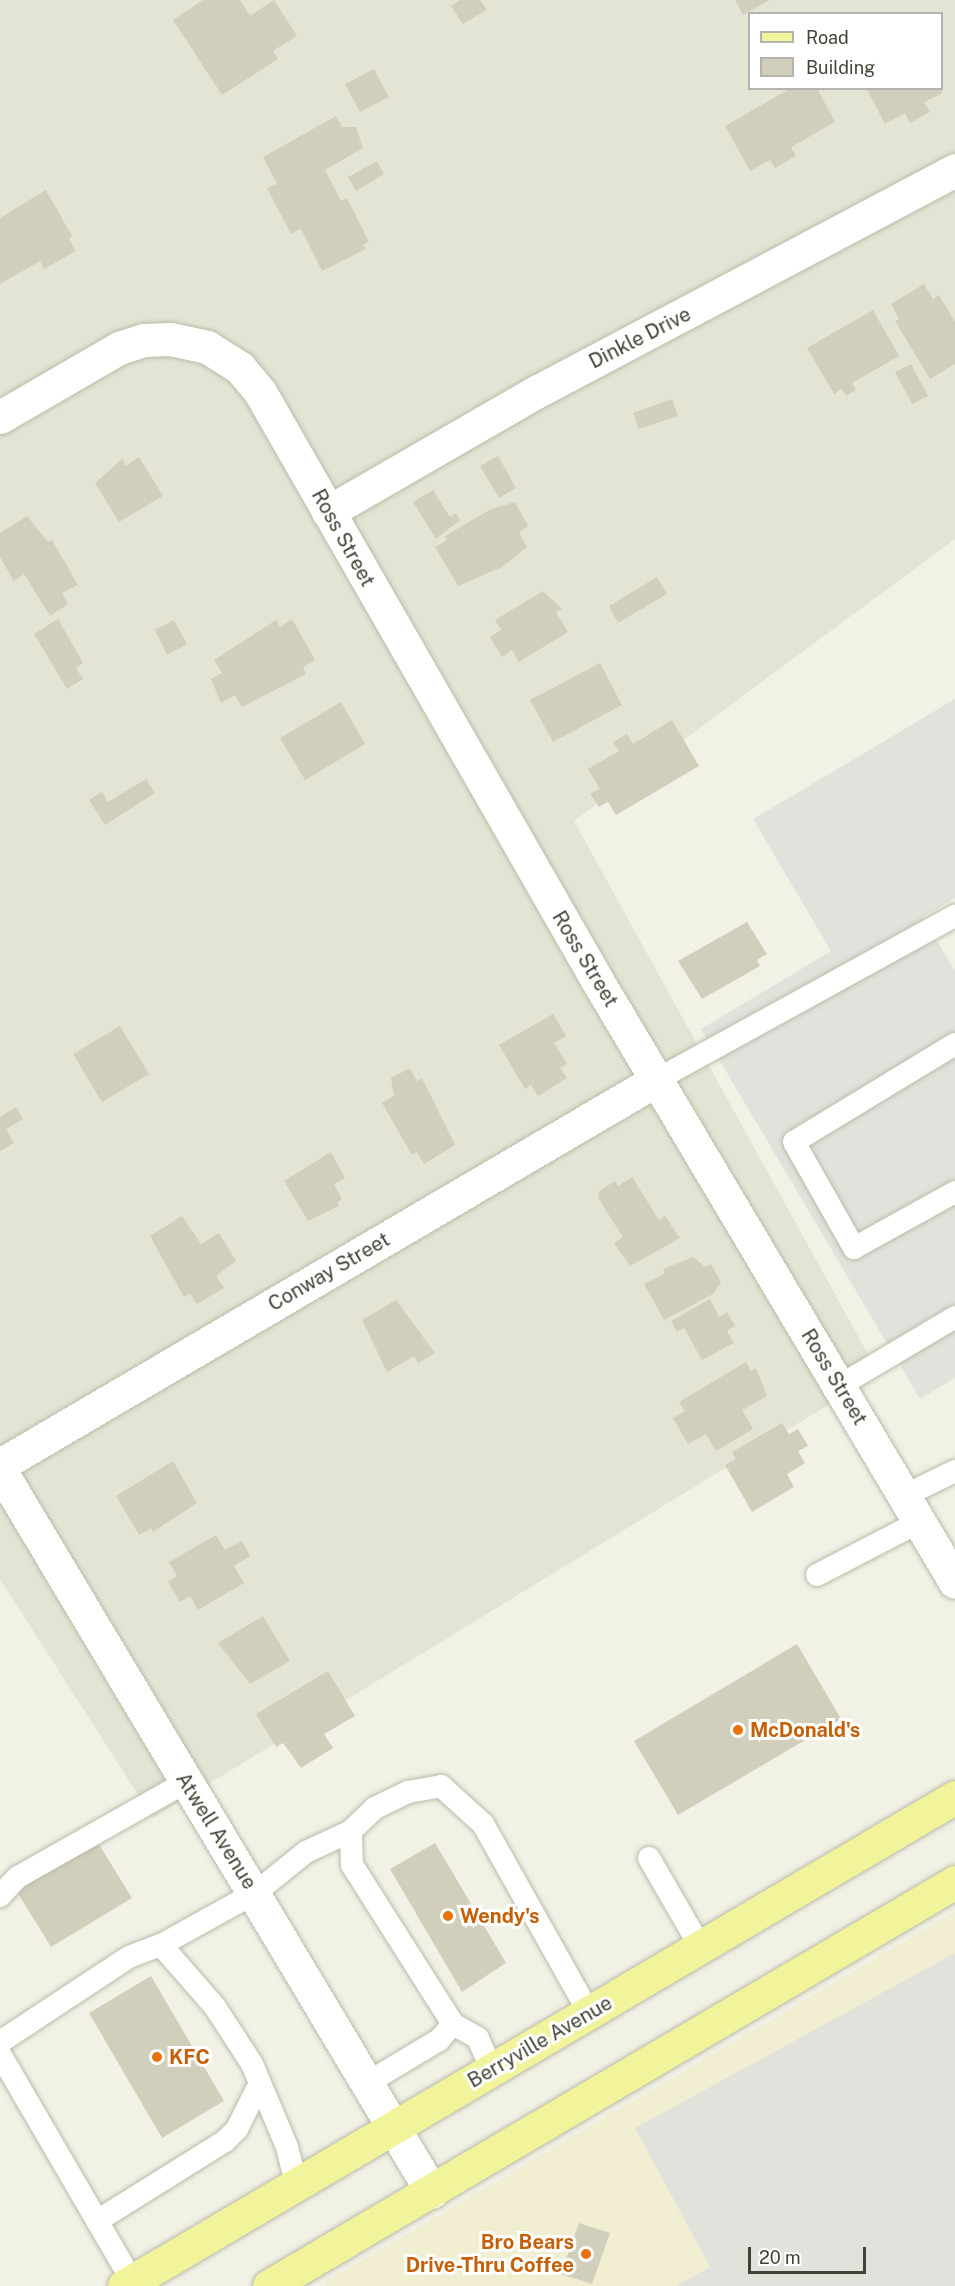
<!DOCTYPE html>
<style>
body{margin:0}
#map{position:relative;width:955px;height:2286px;overflow:hidden;background:#f1f1e5;font-family:"Public Sans",sans-serif}
div>[style]{position:absolute}
.residential>*{inset:0;background:#e4e4d4}
.commercial>*{inset:0;background:#f1eed2}
.parking>*{inset:0;background:#e2e2dd}
.building>*{inset:0;background:#d1cfbc}
.roads{filter:drop-shadow(0 0 2px #bbbba9) drop-shadow(0 0 2px #bbbba9)}
.service>*{height:22px;margin:-11px;padding:0 11px;transform-origin:11px;border-radius:11px;background:#fff}
.minor>*{height:33px;margin:-16.5px;padding:0 16.5px;transform-origin:16.5px;border-radius:16.5px;background:#fff}
.primary>*{height:33px;margin:-16.5px;padding:0 16.5px;transform-origin:16.5px;border-radius:16.5px;background:#f2f49b}
.dots>*{width:16px;height:16px;translate:-50% -50%;box-sizing:border-box;border:3px solid #fff;border-radius:50%}
span{translate:-50% -50%;white-space:nowrap;text-align:center;line-height:1.15;-webkit-text-stroke:6px #fff;paint-order:stroke}
.street-label{font-size:20px;color:#434235}
.food-label{font-size:20px;color:#c56008;font-weight:700}
.left{translate:0 -50%;text-align:left}
.right{translate:-100% -50%;text-align:right}
.legend{position:absolute;left:748px;top:12px;width:195px;height:78px;box-sizing:border-box;background:#fff;border:2px solid #b4b3ae;margin:0;padding:8px 10px;list-style:none;font-size:18px;color:#434235}
.legend li{display:flex;align-items:center;gap:12px;height:30px}
.legend b{width:30px;border:2px solid #b4b3ae}
.scale{position:absolute;left:748px;top:2247px;width:118px;height:27px;box-sizing:border-box;border:3px solid #434235;border-top:0;padding-left:8px;font-size:18px;line-height:21px;white-space:nowrap;color:#434235;-webkit-text-stroke:4px #fff;paint-order:stroke}
</style>
<div id="map">
<div class="residential">
<i style="clip-path:polygon(evenodd,0 0,955px 0,955px 539px,574px 821px,879px 1374px,153px 1818px,0 1579px,0 0,750px 14px,942px 14px,942px 88px,750px 88px,750px 14px)"></i>
</div>
<div class="commercial">
<i style="clip-path:polygon(955px 1912px,955px 2286px,326px 2286px,324px 2283px)"></i>
</div>
<div class="parking">
<i style="clip-path:polygon(955px 699px,955px 898px,923px 917px,955px 971px,955px 1378px,920px 1399px,701px 1029px,831px 951px,753px 819px)"></i>
<i style="clip-path:polygon(955px 1953px,955px 2286px,676px 2286px,710px 2267px,635px 2128px)"></i>
</div>
<div class="building">
<i style="clip-path:polygon(203px 0,240px 0,250px 16px,274px 0,297px 36px,273px 51px,278px 59px,222px 95px,173px 20px)"></i>
<i style="clip-path:polygon(460px 0,480px 0,487px 10px,463px 24px,451px 6px)"></i>
<i style="clip-path:polygon(735px 0,770px 0,743px 15px)"></i>
<i style="clip-path:polygon(374px 69px,389px 97px,360px 112px,345px 84px)"></i>
<i style="clip-path:polygon(791px 88px,817px 88px,835px 122px,791px 147px,796px 156px,775px 168px,770px 160px,750px 171px,725px 126px)"></i>
<i style="clip-path:polygon(866px 88px,940px 88px,943px 93px,924px 102px,930px 112px,910px 123px,905px 113px,885px 124px)"></i>
<i style="clip-path:polygon(336px 116px,342px 127px,356px 127px,363px 148px,325px 170px,341px 201px,347px 198px,369px 242px,363px 245px,366px 249px,322px 271px,301px 229px,291px 234px,267px 188px,277px 184px,263px 157px)"></i>
<i style="clip-path:polygon(377px 161px,384px 174px,356px 191px,348px 177px)"></i>
<i style="clip-path:polygon(46px 190px,72px 236px,69px 239px,76px 251px,44px 269px,40px 261px,0 284px,0 218px)"></i>
<i style="clip-path:polygon(924px 284px,933px 299px,939px 295px,955px 322px,955px 364px,930px 379px,895px 321px,899px 319px,891px 304px)"></i>
<i style="clip-path:polygon(873px 310px,899px 356px,852px 383px,856px 390px,846px 396px,842px 389px,834px 394px,807px 348px)"></i>
<i style="clip-path:polygon(911px 364px,928px 396px,912px 404px,895px 372px)"></i>
<i style="clip-path:polygon(672px 399px,678px 416px,639px 429px,633px 413px)"></i>
<i style="clip-path:polygon(498px 456px,516px 488px,499px 498px,480px 466px)"></i>
<i style="clip-path:polygon(139px 457px,163px 496px,119px 522px,95px 483px,122px 459px,126px 466px)"></i>
<i style="clip-path:polygon(433px 490px,450px 517px,456px 513px,460px 520px,436px 539px,413px 502px)"></i>
<i style="clip-path:polygon(515px 502px,528px 526px,519px 532px,527px 547px,502px 567px,458px 586px,435px 547px,447px 540px,445px 536px,491px 509px)"></i>
<i style="clip-path:polygon(27px 516px,48px 542px,52px 540px,78px 585px,62px 593px,68px 604px,50px 616px,24px 574px,14px 581px,0 557px,0 533px)"></i>
<i style="clip-path:polygon(657px 577px,667px 594px,618px 623px,609px 606px)"></i>
<i style="clip-path:polygon(543px 591px,562px 609px,556px 612px,568px 632px,519px 662px,512px 650px,502px 657px,490px 637px,501px 630px,495px 620px)"></i>
<i style="clip-path:polygon(58px 619px,83px 663px,76px 668px,83px 679px,67px 689px,34px 634px)"></i>
<i style="clip-path:polygon(292px 619px,315px 660px,303px 667px,306px 674px,242px 707px,235px 695px,221px 703px,211px 679px,222px 673px,214px 660px,276px 620px,280px 627px)"></i>
<i style="clip-path:polygon(174px 620px,187px 644px,167px 655px,155px 630px)"></i>
<i style="clip-path:polygon(600px 663px,622px 705px,553px 742px,530px 700px)"></i>
<i style="clip-path:polygon(341px 702px,365px 744px,305px 780px,280px 738px)"></i>
<i style="clip-path:polygon(672px 720px,699px 766px,616px 815px,608px 802px,599px 807px,590px 794px,600px 789px,588px 769px,619px 751px,613px 742px,627px 734px,633px 744px)"></i>
<i style="clip-path:polygon(146px 779px,155px 793px,105px 825px,89px 800px,102px 792px,108px 802px)"></i>
<i style="clip-path:polygon(747px 922px,767px 954px,757px 960px,760px 966px,702px 999px,678px 961px)"></i>
<i style="clip-path:polygon(553px 1014px,566px 1036px,554px 1043px,567px 1064px,560px 1068px,567px 1078px,538px 1096px,531px 1085px,525px 1089px,499px 1045px)"></i>
<i style="clip-path:polygon(120px 1026px,149px 1074px,102px 1102px,73px 1054px)"></i>
<i style="clip-path:polygon(410px 1068px,417px 1081px,422px 1078px,455px 1145px,424px 1164px,417px 1152px,412px 1155px,382px 1103px,394px 1096px,391px 1078px)"></i>
<i style="clip-path:polygon(16px 1107px,23px 1119px,6px 1129px,14px 1143px,0 1151px,0 1117px)"></i>
<i style="clip-path:polygon(331px 1152px,345px 1178px,334px 1184px,342px 1199px,337px 1202px,339px 1206px,308px 1221px,284px 1181px)"></i>
<i style="clip-path:polygon(632px 1177px,659px 1220px,665px 1216px,680px 1238px,630px 1266px,614px 1243px,623px 1237px,598px 1198px,599px 1191px,615px 1181px,618px 1186px)"></i>
<i style="clip-path:polygon(182px 1216px,201px 1244px,219px 1233px,236px 1261px,216px 1276px,224px 1288px,197px 1304px,190px 1294px,184px 1297px,150px 1236px)"></i>
<i style="clip-path:polygon(693px 1257px,705px 1267px,711px 1264px,721px 1282px,713px 1294px,664px 1320px,644px 1284px,665px 1273px,663px 1269px)"></i>
<i style="clip-path:polygon(710px 1299px,719px 1317px,727px 1312px,735px 1326px,727px 1331px,734px 1343px,702px 1360px,684px 1328px,677px 1332px,671px 1321px)"></i>
<i style="clip-path:polygon(396px 1300px,435px 1353px,418px 1363px,414px 1356px,387px 1372px,362px 1320px)"></i>
<i style="clip-path:polygon(746px 1362px,751px 1371px,756px 1368px,767px 1396px,742px 1410px,753px 1429px,716px 1451px,706px 1434px,688px 1444px,673px 1418px,685px 1411px,679px 1402px)"></i>
<i style="clip-path:polygon(782px 1423px,789px 1434px,798px 1429px,808px 1446px,798px 1451px,805px 1463px,787px 1474px,794px 1487px,752px 1512px,725px 1465px,736px 1459px,732px 1452px)"></i>
<i style="clip-path:polygon(173px 1461px,197px 1503px,153px 1532px,151px 1528px,139px 1535px,116px 1496px)"></i>
<i style="clip-path:polygon(216px 1535px,225px 1550px,242px 1541px,250px 1556px,234px 1566px,244px 1583px,198px 1610px,190px 1596px,180px 1602px,168px 1582px,177px 1576px,169px 1562px)"></i>
<i style="clip-path:polygon(263px 1616px,290px 1661px,250px 1684px,218px 1643px)"></i>
<i style="clip-path:polygon(797px 1644px,841px 1719px,678px 1815px,634px 1741px)"></i>
<i style="clip-path:polygon(328px 1671px,355px 1716px,324px 1734px,333px 1748px,301px 1768px,283px 1743px,276px 1747px,256px 1714px)"></i>
<i style="clip-path:polygon(95px 1838px,132px 1898px,51px 1947px,14px 1887px)"></i>
<i style="clip-path:polygon(435px 1843px,506px 1963px,462px 1992px,390px 1869px)"></i>
<i style="clip-path:polygon(151px 1976px,224px 2101px,162px 2138px,89px 2013px)"></i>
<i style="clip-path:polygon(579px 2223px,610px 2233px,592px 2284px,561px 2274px)"></i>
</div>
<div class="roads">
<div class="service">
<i style="left:955px;top:1044px;width:188px;rotate:148.7deg"></i>
<i style="left:794px;top:1142px;width:122px;rotate:60.5deg"></i>
<i style="left:854px;top:1248px;width:115px;rotate:-29deg"></i>
<i style="left:658px;top:1079px;width:339px;rotate:-28.8deg"></i>
<i style="left:839px;top:1386px;width:135px;rotate:-30.7deg"></i>
<i style="left:904px;top:1496px;width:57px;rotate:-26.1deg"></i>
<i style="left:817px;top:1575px;width:115px;rotate:-27.5deg"></i>
<i style="left:649px;top:1858px;width:104px;rotate:60deg"></i>
<i style="left:0;top:1896px;width:26px;rotate:-47deg"></i>
<i style="left:18px;top:1877px;width:193px;rotate:-29.5deg"></i>
<i style="left:161px;top:1945px;width:107px;rotate:-29deg"></i>
<i style="left:255px;top:1893px;width:65px;rotate:-38.8deg"></i>
<i style="left:306px;top:1852px;width:50px;rotate:-25deg"></i>
<i style="left:0;top:2042px;width:154px;rotate:-33.4deg"></i>
<i style="left:129px;top:1957px;width:34px;rotate:-21deg"></i>
<i style="left:161px;top:1945px;width:82px;rotate:48.9deg"></i>
<i style="left:215px;top:2007px;width:68px;rotate:57deg"></i>
<i style="left:252px;top:2064px;width:90px;rotate:67.1deg"></i>
<i style="left:287px;top:2147px;width:38px;rotate:76deg"></i>
<i style="left:0;top:2054px;width:263px;rotate:59.8deg"></i>
<i style="left:492px;top:2070px;width:35px;rotate:-114deg"></i>
<i style="left:478px;top:2038px;width:29px;rotate:-151deg"></i>
<i style="left:453px;top:2024px;width:188px;rotate:-122.4deg"></i>
<i style="left:352px;top:1865px;width:34px;rotate:-92deg"></i>
<i style="left:351px;top:1831px;width:33px;rotate:-44deg"></i>
<i style="left:375px;top:1808px;width:37px;rotate:-26deg"></i>
<i style="left:408px;top:1792px;width:34px;rotate:-10deg"></i>
<i style="left:441px;top:1786px;width:57px;rotate:42.1deg"></i>
<i style="left:483px;top:1824px;width:217px;rotate:60.7deg"></i>
<i style="left:369px;top:2082px;width:82px;rotate:-31deg"></i>
<i style="left:439px;top:2040px;width:21px;rotate:-49deg"></i>
<i style="left:97px;top:2221px;width:151px;rotate:-32deg"></i>
<i style="left:225px;top:2141px;width:17px;rotate:-45deg"></i>
<i style="left:237px;top:2129px;width:51px;rotate:-63.4deg"></i>
</div>
<div class="minor">
<i style="left:0;top:417px;width:138px;rotate:-30.1deg"></i>
<i style="left:119px;top:348px;width:26px;rotate:-18deg"></i>
<i style="left:144px;top:340px;width:26px;rotate:-2deg"></i>
<i style="left:170px;top:339px;width:38px;rotate:12deg"></i>
<i style="left:207px;top:347px;width:39px;rotate:32deg"></i>
<i style="left:240px;top:368px;width:31px;rotate:50deg"></i>
<i style="left:260px;top:392px;width:678px;rotate:60.18deg"></i>
<i style="left:597px;top:980px;width:700px;rotate:59.26deg"></i>
<i style="left:328px;top:512px;width:242px;rotate:-30deg"></i>
<i style="left:538px;top:391px;width:472px;rotate:-27.9deg"></i>
<i style="left:0;top:1465px;width:763px;rotate:-30.4deg"></i>
<i style="left:0;top:1470px;width:841px;rotate:59.11deg"></i>
</div>
<div class="primary">
<i style="left:124px;top:2286px;width:964px;rotate:-30.47deg"></i>
<i style="left:269px;top:2286px;width:796px;rotate:-30.49deg"></i>
</div>
</div>
<div class="dots">
<i style="left:738px;top:1730px;background:#e8710a"></i>
<i style="left:448px;top:1916px;background:#e8710a"></i>
<i style="left:157px;top:2057px;background:#e8710a"></i>
<i style="left:586px;top:2254px;background:#e8710a"></i>
</div>
<div class="street-label">
<span style="left:640px;top:338px;rotate:-27deg">Dinkle Drive</span>
<span style="left:343px;top:538px;rotate:61deg">Ross Street</span>
<span style="left:585px;top:959px;rotate:59deg">Ross Street</span>
<span style="left:329px;top:1272px;rotate:-30deg">Conway Street</span>
<span style="left:834px;top:1377px;rotate:59deg">Ross Street</span>
<span style="left:216px;top:1831px;rotate:58deg">Atwell Avenue</span>
<span style="left:540px;top:2042px;rotate:-30deg">Berryville Avenue</span>
</div>
<div class="food-label">
<span class="left" style="left:750px;top:1730px">McDonald's</span>
<span class="left" style="left:460px;top:1916px">Wendy's</span>
<span class="left" style="left:169px;top:2057px">KFC</span>
<span class="right" style="left:574px;top:2254px">Bro Bears<br>Drive-Thru Coffee</span>
</div>
<ul class="legend">
<li><b style="height:8px;background:#f2f49b"></b>Road</li>
<li><b style="height:16px;background:#d1cfbc"></b>Building</li>
</ul>
<div class="scale">20 m</div>
</div>
